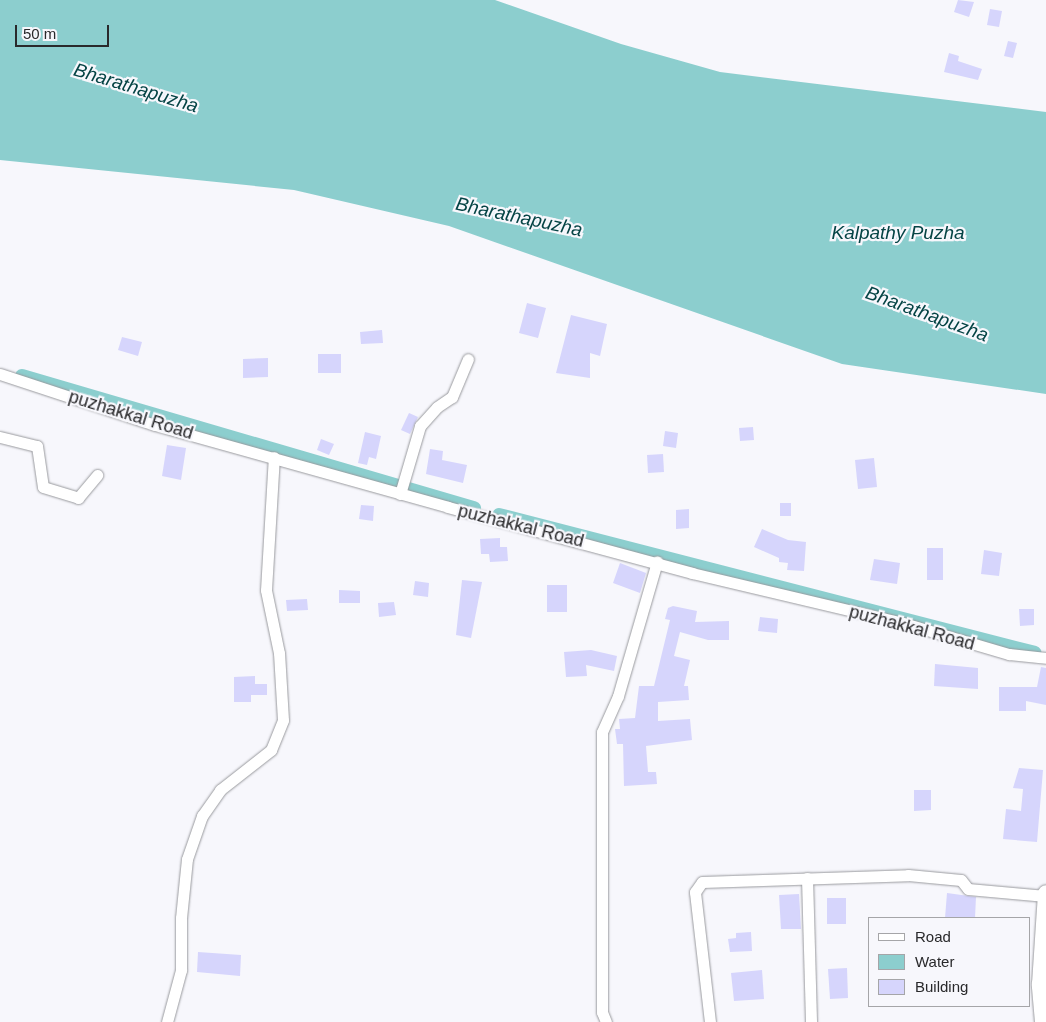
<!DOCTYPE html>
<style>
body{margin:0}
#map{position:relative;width:1046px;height:1022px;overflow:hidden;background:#f7f7fc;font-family:Helvetica,sans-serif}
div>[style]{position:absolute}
.water>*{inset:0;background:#8ccece}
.canal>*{height:14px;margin:-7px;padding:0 7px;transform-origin:7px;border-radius:7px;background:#8ccece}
.building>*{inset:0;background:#d6d5fc}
.roads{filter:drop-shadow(0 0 1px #999a9e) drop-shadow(0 0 1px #999a9e)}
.street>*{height:11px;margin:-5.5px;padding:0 5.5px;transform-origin:5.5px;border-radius:5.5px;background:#fff}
.secondary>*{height:16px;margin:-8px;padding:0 8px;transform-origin:8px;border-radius:8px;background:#fff}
span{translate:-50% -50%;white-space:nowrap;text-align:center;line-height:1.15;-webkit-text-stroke:4.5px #f7f7fc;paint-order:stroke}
.street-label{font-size:18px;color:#29292b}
.water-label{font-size:19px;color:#054445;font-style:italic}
.legend{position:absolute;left:868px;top:917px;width:162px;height:90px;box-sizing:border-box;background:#f7f7fc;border:1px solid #a5a5a8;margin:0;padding:6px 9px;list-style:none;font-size:15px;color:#29292b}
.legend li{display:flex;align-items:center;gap:10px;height:25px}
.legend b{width:25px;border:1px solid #a5a5a8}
.scale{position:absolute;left:15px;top:25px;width:94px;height:22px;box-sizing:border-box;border:2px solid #29292b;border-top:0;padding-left:6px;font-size:15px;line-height:18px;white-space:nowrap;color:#29292b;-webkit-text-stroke:4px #f7f7fc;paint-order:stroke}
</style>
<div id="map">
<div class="water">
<i style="clip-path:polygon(0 0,495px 0,621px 44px,720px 72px,1046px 112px,1046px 394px,842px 364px,449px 226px,294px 190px,0 160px)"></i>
</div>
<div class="canal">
<i style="left:22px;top:376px;width:471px;rotate:16.3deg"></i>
<i style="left:499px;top:515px;width:553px;rotate:14.44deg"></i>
</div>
<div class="building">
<i style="clip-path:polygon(958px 0,974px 2px,969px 17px,954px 12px)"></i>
<i style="clip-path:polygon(990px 9px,1002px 11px,999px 27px,987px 25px)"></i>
<i style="clip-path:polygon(1008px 41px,1017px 43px,1013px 58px,1004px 56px)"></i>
<i style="clip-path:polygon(949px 53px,959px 56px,958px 61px,982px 69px,978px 80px,944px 72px)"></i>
<i style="clip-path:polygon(527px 303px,546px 308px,538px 338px,519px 333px)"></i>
<i style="clip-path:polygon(571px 315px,607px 324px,600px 356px,590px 353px,590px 378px,556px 373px)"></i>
<i style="clip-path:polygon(382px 330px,383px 343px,361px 344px,360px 332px)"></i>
<i style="clip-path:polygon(122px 337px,142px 342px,138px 356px,118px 350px)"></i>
<i style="clip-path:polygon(318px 354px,341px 354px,341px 373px,318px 373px)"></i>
<i style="clip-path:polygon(268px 358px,268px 377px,243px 378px,243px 359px)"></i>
<i style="clip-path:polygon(409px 413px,418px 417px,410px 434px,401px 430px)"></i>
<i style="clip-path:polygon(753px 427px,754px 440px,740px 441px,739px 428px)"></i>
<i style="clip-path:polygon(665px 431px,678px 433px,676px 448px,663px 446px)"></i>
<i style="clip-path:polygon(365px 432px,381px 436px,376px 459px,369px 457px,367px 465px,358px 463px)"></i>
<i style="clip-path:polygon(321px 439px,334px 444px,329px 455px,317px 450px)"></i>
<i style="clip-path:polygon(167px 445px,186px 448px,181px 480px,162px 476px)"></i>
<i style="clip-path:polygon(430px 449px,443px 451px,442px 460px,467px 465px,463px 483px,426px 474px)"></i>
<i style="clip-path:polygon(663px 454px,664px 472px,648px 473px,647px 455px)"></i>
<i style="clip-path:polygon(874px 458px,877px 487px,858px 489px,855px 460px)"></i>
<i style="clip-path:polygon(780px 503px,791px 503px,791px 516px,780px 516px)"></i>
<i style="clip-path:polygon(361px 505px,374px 506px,373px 521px,359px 519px)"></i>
<i style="clip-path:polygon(689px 509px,689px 528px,676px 529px,676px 510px)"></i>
<i style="clip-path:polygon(762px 529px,788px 540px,806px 542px,804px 571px,787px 570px,788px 563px,779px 562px,779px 558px,754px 547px)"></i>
<i style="clip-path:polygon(500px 538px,500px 547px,507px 547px,508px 561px,490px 562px,489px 554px,481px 554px,480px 539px)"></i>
<i style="clip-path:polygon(927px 548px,943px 548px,943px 580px,927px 580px)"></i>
<i style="clip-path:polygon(984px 550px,1002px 553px,999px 576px,981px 574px)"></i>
<i style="clip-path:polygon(874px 559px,900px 563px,897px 584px,870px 580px)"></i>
<i style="clip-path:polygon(620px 563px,646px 573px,640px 593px,613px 583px)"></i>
<i style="clip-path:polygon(462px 580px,482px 582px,471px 638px,456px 635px)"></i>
<i style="clip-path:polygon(415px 581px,429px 583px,428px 597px,413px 595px)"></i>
<i style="clip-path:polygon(547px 585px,567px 585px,567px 612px,547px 612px)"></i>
<i style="clip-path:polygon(339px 590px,360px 591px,360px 603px,339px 603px)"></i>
<i style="clip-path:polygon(307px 599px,308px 610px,287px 611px,286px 600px)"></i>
<i style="clip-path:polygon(394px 602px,396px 615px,379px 617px,378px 603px)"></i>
<i style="clip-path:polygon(673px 606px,697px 611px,695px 622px,729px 621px,729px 640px,708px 640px,680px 632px,674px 656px,690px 660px,684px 686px,688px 686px,689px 700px,658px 702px,658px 721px,690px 719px,692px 740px,646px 746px,648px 772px,656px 772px,657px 784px,624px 786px,623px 744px,617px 744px,615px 729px,620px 729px,619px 719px,635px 718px,639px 686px,654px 686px,670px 620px,665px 619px,668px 608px)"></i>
<i style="clip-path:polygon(1019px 609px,1034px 609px,1034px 625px,1020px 626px)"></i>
<i style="clip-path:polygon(760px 617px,778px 619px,777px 633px,758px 631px)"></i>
<i style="clip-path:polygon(591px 650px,617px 656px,614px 671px,586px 665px,587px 676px,566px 677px,564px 652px)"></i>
<i style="clip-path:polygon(935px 664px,978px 668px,978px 689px,934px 686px)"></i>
<i style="clip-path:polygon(1041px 667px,1046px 668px,1046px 705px,1026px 701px,1026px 711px,999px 711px,999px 687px,1037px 687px)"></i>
<i style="clip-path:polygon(255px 676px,255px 684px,267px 684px,267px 695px,251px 695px,251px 702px,234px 702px,234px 677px)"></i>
<i style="clip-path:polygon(1019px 768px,1043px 770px,1037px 842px,1003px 839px,1006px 809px,1021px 811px,1023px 789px,1013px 788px)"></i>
<i style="clip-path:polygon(914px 790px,931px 790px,931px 810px,914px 811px)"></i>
<i style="clip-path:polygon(947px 893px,976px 897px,975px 918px,945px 918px)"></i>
<i style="clip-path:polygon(799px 894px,801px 929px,781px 929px,779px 895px)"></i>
<i style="clip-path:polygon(827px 898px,846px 898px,846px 924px,827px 924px)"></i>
<i style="clip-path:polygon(751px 932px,752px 951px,730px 952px,728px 939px,736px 938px,736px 933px)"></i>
<i style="clip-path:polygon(198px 952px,241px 955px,240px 976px,197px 972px)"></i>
<i style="clip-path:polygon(847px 968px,848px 998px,830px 999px,828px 969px)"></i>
<i style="clip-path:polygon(762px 970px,764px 999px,734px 1001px,731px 973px)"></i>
</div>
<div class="roads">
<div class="street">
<i style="left:0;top:374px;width:163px;rotate:18.2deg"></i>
<i style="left:155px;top:425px;width:304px;rotate:15.6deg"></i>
<i style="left:448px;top:507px;width:253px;rotate:15.1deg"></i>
<i style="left:692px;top:573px;width:214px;rotate:13.3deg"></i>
<i style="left:900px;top:622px;width:114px;rotate:16.4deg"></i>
<i style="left:1009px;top:654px;width:37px;rotate:6deg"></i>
<i style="left:0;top:437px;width:38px;rotate:14deg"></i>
<i style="left:37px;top:446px;width:41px;rotate:81.7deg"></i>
<i style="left:43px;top:487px;width:37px;rotate:17deg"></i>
<i style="left:78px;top:498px;width:30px;rotate:-50deg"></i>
<i style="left:400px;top:494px;width:71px;rotate:-73.6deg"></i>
<i style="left:420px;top:426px;width:25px;rotate:-48deg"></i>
<i style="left:437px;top:407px;width:18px;rotate:-34deg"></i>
<i style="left:452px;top:397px;width:41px;rotate:-67.2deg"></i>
<i style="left:807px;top:878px;width:144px;rotate:88.4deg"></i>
<i style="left:167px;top:1022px;width:54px;rotate:-74.9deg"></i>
<i style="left:181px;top:970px;width:52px;rotate:-90deg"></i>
<i style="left:181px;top:918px;width:59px;rotate:-84.2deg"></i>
<i style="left:187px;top:859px;width:46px;rotate:-70.8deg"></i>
<i style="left:202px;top:816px;width:32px;rotate:-55deg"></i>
<i style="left:220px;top:790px;width:65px;rotate:-38.1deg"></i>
<i style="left:271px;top:750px;width:32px;rotate:-68deg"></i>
<i style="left:283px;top:720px;width:67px;rotate:-93.4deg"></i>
<i style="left:279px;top:653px;width:64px;rotate:-101.7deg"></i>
<i style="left:266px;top:590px;width:133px;rotate:-86.6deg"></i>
<i style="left:606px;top:1022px;width:11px;rotate:-112deg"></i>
<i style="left:602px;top:1012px;width:280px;rotate:-90deg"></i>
<i style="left:602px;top:732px;width:39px;rotate:-66deg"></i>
<i style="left:618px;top:696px;width:140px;rotate:-73.8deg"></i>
<i style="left:710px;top:1022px;width:131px;rotate:-96.6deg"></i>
<i style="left:695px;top:892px;width:12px;rotate:-55deg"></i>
<i style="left:702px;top:882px;width:206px;rotate:-1.9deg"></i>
<i style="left:908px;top:875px;width:53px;rotate:5.4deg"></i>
<i style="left:961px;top:880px;width:11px;rotate:52deg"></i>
<i style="left:968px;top:889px;width:78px;rotate:5.1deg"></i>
</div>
<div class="secondary">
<i style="left:1043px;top:1022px;width:38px;rotate:-95deg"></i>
<i style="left:1040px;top:984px;width:91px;rotate:-86.2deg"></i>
</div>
</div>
<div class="street-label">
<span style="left:131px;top:415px;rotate:17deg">puzhakkal Road</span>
<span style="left:521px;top:526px;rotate:14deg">puzhakkal Road</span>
<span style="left:912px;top:628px;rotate:15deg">puzhakkal Road</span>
</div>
<div class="water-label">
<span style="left:136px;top:88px;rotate:17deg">Bharathapuzha</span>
<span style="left:519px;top:217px;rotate:12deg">Bharathapuzha</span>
<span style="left:898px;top:233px">Kalpathy Puzha</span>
<span style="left:927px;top:314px;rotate:20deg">Bharathapuzha</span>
</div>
<ul class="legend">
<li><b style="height:6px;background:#fff"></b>Road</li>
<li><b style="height:14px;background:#8ccece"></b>Water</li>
<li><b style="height:14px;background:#d6d5fc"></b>Building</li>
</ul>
<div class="scale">50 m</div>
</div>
